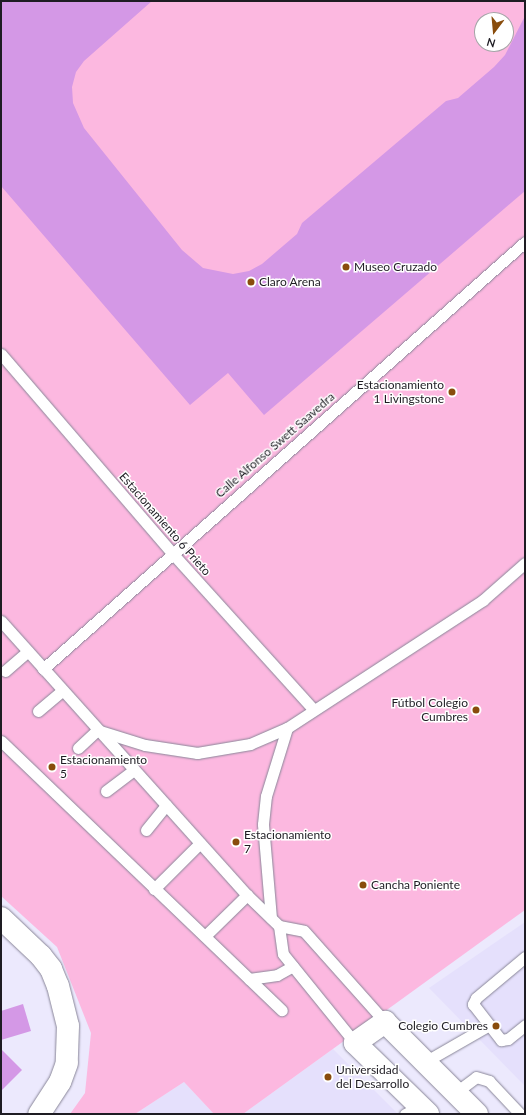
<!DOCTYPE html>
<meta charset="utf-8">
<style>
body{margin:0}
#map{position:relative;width:526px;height:1115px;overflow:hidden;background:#ece9fd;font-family:Lato,sans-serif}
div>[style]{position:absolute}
.built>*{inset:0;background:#e5e0fc}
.green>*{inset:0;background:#fcb8e0}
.building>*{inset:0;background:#d498e6}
.roads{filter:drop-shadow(0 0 1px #898698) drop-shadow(0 0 1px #898698)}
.lane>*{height:11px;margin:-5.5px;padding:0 5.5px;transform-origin:5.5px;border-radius:5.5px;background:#fff}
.street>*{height:22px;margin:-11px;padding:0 11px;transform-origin:11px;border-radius:11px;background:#fff}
.dots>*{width:11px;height:11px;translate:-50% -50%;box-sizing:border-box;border:2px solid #fff;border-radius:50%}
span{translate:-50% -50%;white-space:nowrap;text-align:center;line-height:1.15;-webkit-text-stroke:3px #fff;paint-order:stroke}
.poi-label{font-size:12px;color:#1e1c23}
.left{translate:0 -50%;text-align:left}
.right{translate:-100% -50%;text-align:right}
.street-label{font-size:12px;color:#1e1c23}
.frame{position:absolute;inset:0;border:2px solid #1e1c23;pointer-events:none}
.north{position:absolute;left:474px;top:12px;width:40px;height:40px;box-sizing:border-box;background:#fff;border:1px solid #a5a4a7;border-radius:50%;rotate:196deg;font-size:11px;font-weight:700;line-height:16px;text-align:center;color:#1e1c23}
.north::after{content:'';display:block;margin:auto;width:14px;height:18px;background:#894c0c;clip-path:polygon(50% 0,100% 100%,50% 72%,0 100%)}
</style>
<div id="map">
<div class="built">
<i style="clip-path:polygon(525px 922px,525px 1086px,429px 988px)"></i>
<i style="clip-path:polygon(333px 1049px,398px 1114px,243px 1114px)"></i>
<i style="clip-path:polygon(184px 1082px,214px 1114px,135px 1114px)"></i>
</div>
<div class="green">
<i style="clip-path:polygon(evenodd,1px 1px,525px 1px,525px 910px,243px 1114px,214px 1114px,184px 1082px,135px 1114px,70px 1114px,85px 1093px,91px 1033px,57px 947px,1px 896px,1px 1px,482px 20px,506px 20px,506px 44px,482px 44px,482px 20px)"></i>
</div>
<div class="building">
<i style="clip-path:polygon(1px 1px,152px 1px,84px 61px,76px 72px,72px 87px,73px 103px,84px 128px,182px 250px,203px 268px,233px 274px,249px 271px,262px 264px,297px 234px,302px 223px,446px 101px,458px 98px,494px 67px,505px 55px,525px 16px,525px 191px,264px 415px,228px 373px,190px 405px,1px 186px)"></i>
<i style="clip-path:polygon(23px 1004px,31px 1031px,1px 1040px,1px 1011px)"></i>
<i style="clip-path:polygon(1px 1049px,22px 1070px,1px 1091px)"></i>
</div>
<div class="roads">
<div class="lane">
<i style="left:1px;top:354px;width:262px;rotate:49.3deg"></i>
<i style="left:172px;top:553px;width:210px;rotate:47.9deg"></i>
<i style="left:1px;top:621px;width:368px;rotate:48.1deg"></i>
<i style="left:247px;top:895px;width:45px;rotate:44.1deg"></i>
<i style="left:279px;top:926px;width:28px;rotate:82deg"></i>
<i style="left:283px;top:954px;width:114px;rotate:51deg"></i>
<i style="left:43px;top:669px;width:644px;rotate:-41.54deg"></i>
<i style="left:5px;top:671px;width:30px;rotate:-41deg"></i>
<i style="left:38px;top:711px;width:31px;rotate:-40deg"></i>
<i style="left:100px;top:731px;width:47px;rotate:17.3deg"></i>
<i style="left:145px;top:745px;width:53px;rotate:8.7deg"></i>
<i style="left:197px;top:753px;width:54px;rotate:-9.6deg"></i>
<i style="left:250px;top:744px;width:40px;rotate:-23.4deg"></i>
<i style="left:287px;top:728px;width:234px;rotate:-33.1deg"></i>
<i style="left:483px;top:600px;width:56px;rotate:-41.4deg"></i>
<i style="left:1px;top:741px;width:389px;rotate:43.8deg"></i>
<i style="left:78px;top:748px;width:26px;rotate:-43deg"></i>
<i style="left:106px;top:791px;width:35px;rotate:-37deg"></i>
<i style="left:146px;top:830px;width:32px;rotate:-51deg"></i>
<i style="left:154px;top:889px;width:65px;rotate:-45deg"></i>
<i style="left:271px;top:918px;width:94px;rotate:-94.9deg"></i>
<i style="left:263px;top:824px;width:28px;rotate:-84deg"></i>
<i style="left:266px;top:796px;width:71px;rotate:-72.8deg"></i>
<i style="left:279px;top:926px;width:25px;rotate:11deg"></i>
<i style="left:304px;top:931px;width:122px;rotate:48.3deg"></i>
<i style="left:205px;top:936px;width:59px;rotate:-44.3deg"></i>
<i style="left:525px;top:957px;width:64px;rotate:140.1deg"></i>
<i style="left:476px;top:998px;width:7px;rotate:117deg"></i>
<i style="left:473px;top:1004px;width:46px;rotate:52.1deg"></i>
<i style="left:501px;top:1040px;width:7px;rotate:-8deg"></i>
<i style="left:508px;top:1039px;width:22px;rotate:-39deg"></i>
<i style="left:249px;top:979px;width:28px;rotate:-8deg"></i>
<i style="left:277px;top:975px;width:18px;rotate:-29deg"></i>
<i style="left:423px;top:1063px;width:76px;rotate:-29.9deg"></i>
<i style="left:455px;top:1093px;width:26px;rotate:-37deg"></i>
<i style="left:476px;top:1077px;width:14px;rotate:17deg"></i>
<i style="left:489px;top:1081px;width:45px;rotate:46.8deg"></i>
<i style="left:405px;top:1114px;width:17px;rotate:-28deg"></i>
</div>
<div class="street">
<i style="left:1px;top:918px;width:55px;rotate:43.5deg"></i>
<i style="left:41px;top:956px;width:16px;rotate:52deg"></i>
<i style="left:51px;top:969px;width:18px;rotate:68deg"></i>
<i style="left:58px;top:986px;width:41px;rotate:76deg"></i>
<i style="left:68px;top:1026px;width:37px;rotate:92deg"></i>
<i style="left:67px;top:1063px;width:20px;rotate:110deg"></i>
<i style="left:60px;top:1082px;width:38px;rotate:123deg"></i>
<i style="left:428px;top:1114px;width:102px;rotate:-135.8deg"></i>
<i style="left:355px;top:1043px;width:37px;rotate:-35deg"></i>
<i style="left:385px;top:1022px;width:130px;rotate:45deg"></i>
</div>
</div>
<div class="dots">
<i style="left:346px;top:267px;background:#894c0c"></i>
<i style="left:251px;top:282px;background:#894c0c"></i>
<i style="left:452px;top:392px;background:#894c0c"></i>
<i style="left:476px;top:710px;background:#894c0c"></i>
<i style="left:52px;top:767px;background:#894c0c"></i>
<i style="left:236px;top:842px;background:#894c0c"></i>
<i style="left:363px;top:885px;background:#894c0c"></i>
<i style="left:496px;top:1026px;background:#894c0c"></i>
<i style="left:328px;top:1077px;background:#894c0c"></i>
</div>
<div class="poi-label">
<span class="left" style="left:354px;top:267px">Museo Cruzado</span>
<span class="left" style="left:259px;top:282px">Claro Arena</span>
<span class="right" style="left:444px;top:392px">Estacionamiento<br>1 Livingstone</span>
<span class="right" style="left:468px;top:710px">Fútbol Colegio<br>Cumbres</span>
<span class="left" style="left:60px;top:767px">Estacionamiento<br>5</span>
<span class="left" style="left:244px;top:842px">Estacionamiento<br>7</span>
<span class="left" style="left:371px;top:885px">Cancha Poniente</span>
<span class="right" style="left:488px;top:1026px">Colegio Cumbres</span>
<span class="left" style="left:336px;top:1077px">Universidad<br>del Desarrollo</span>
</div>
<div class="street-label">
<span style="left:275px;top:445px;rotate:-41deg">Calle Alfonso Swett Saavedra</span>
<span style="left:165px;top:524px;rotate:49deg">Estacionamiento 6 Prieto</span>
</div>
<div class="frame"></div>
<div class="north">N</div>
</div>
